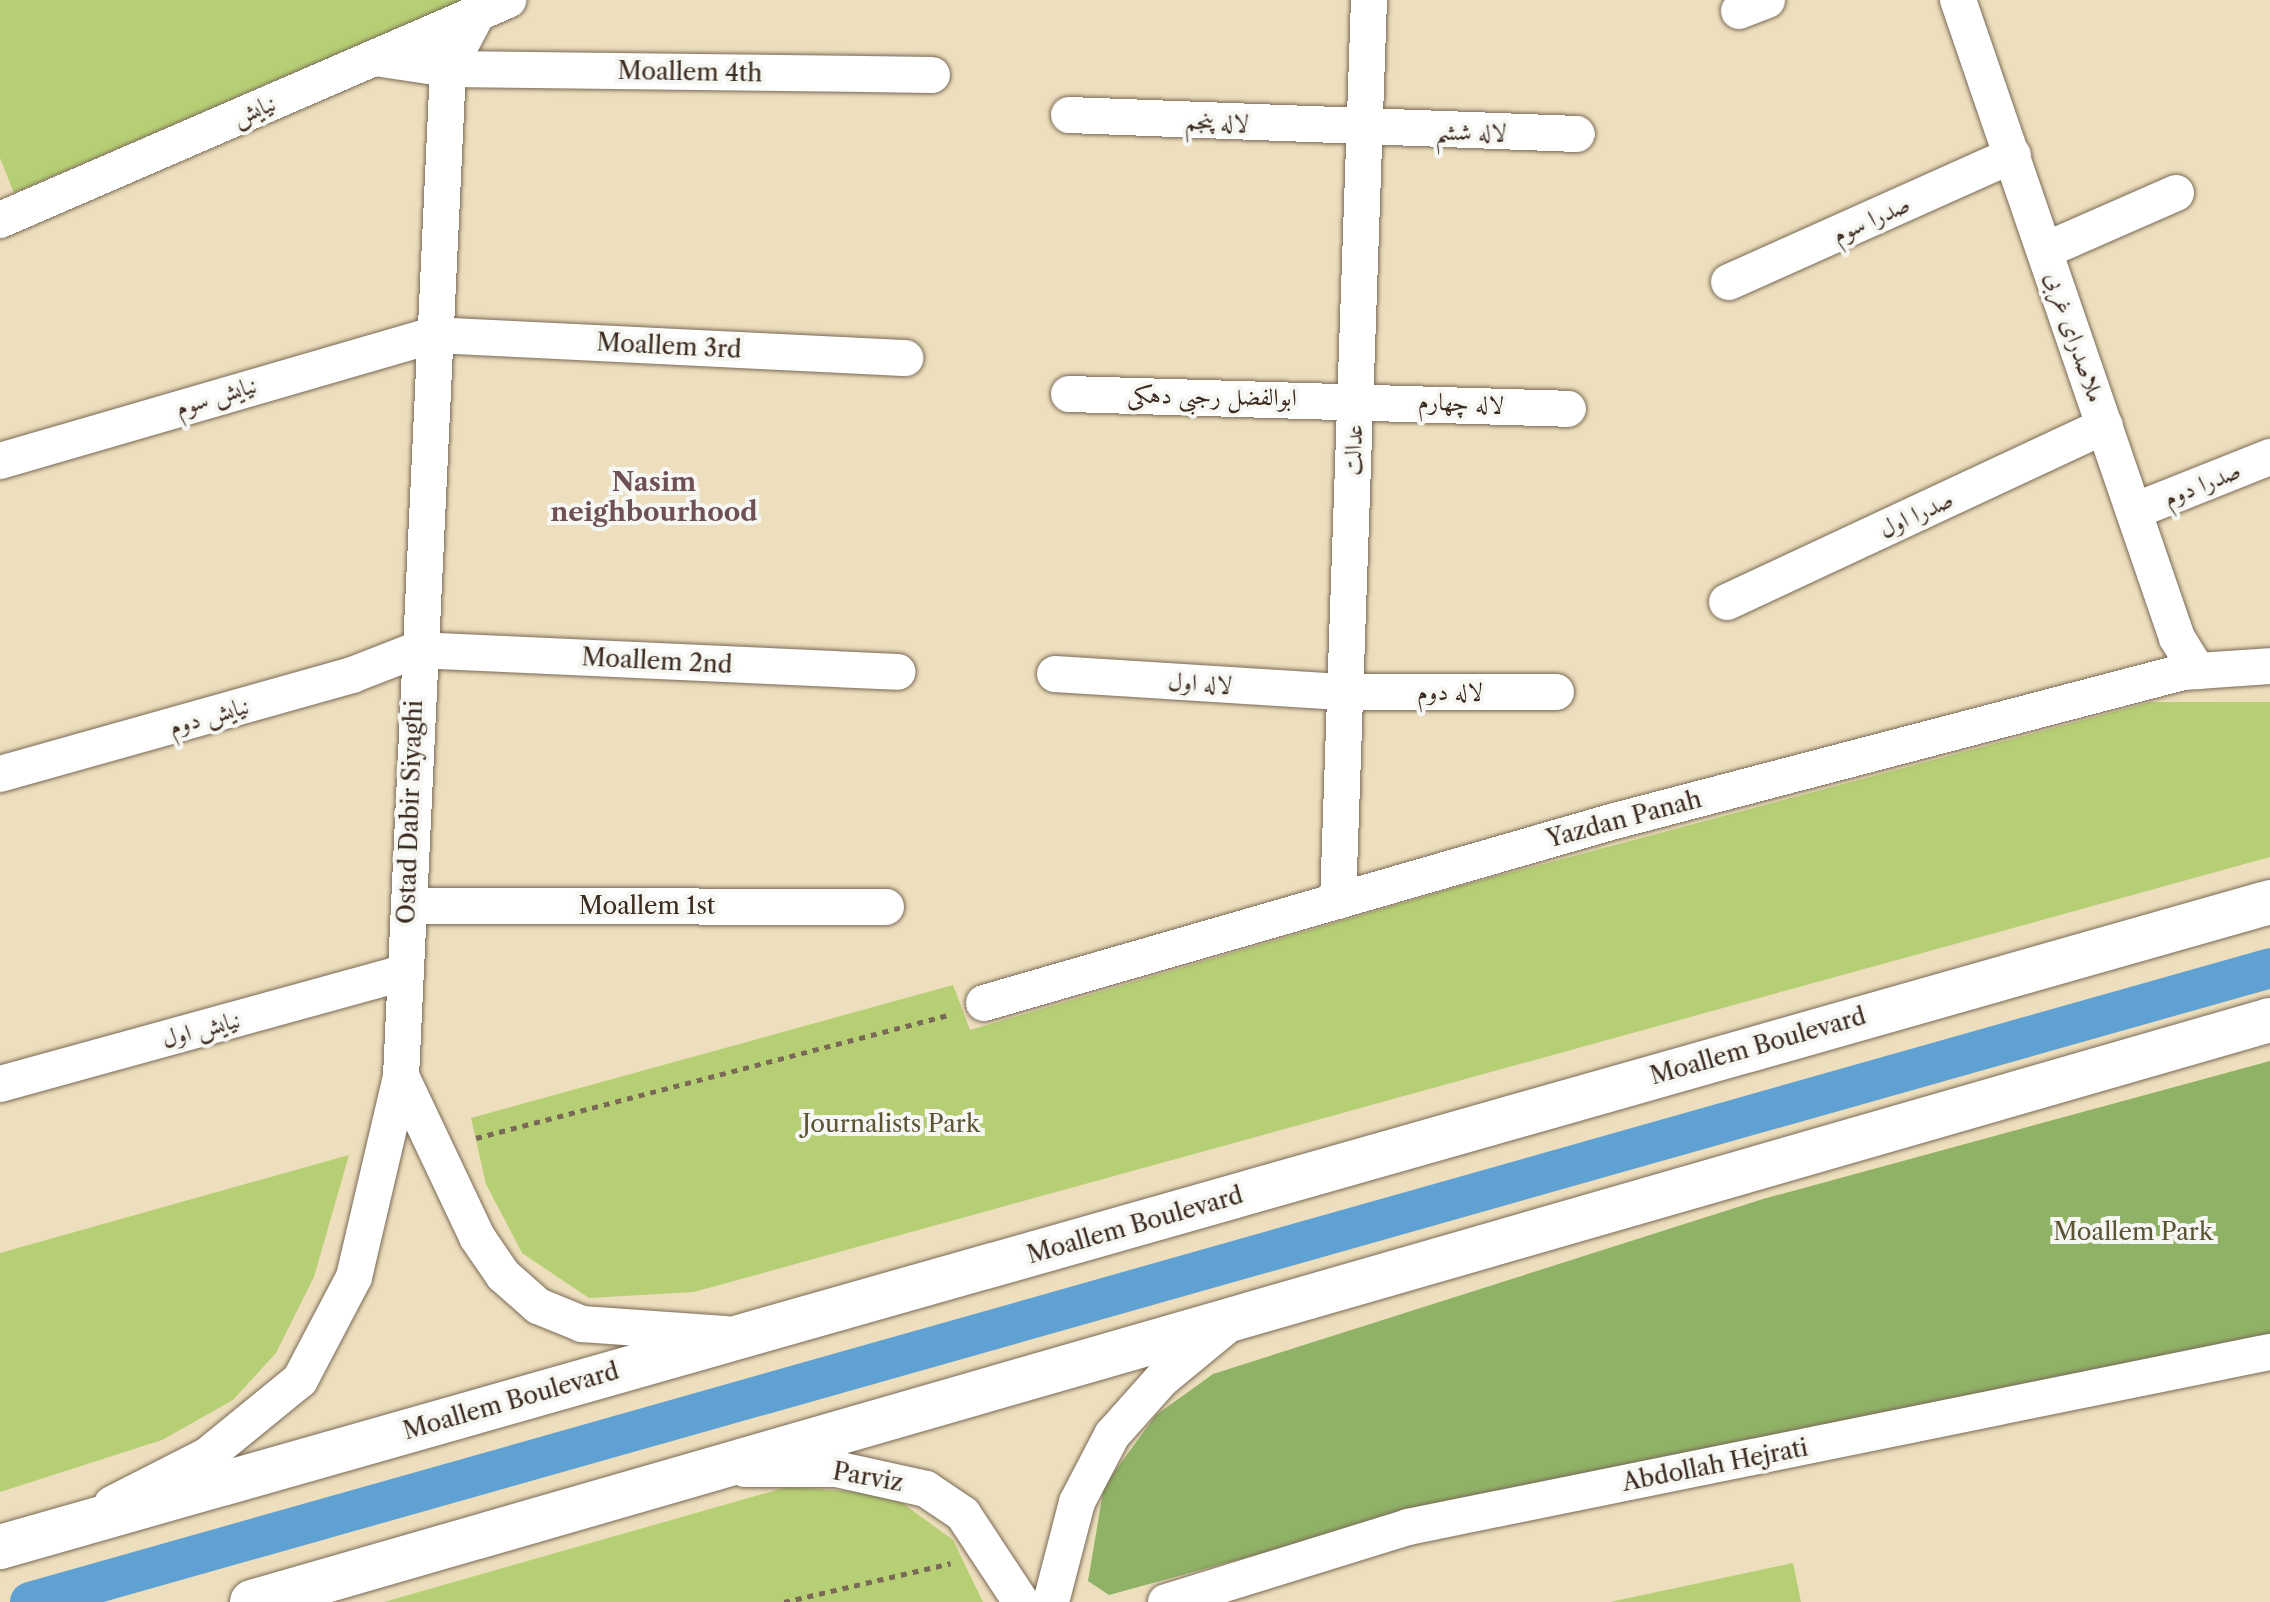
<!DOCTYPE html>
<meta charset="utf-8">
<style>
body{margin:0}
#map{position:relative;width:2270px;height:1602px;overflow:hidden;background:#eddfbd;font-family:"Libre Caslon Text",Amiri,serif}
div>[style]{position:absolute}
.green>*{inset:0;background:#b6cf74}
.forest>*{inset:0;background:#90b266}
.canal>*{height:40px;margin:-20px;padding:0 20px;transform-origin:20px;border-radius:20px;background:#60a1d3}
.path>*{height:5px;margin-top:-2.5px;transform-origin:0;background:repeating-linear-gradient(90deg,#796956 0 6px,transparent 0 12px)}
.roads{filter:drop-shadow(0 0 2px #796956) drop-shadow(0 0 2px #796956)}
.street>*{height:36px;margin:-18px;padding:0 18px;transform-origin:18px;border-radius:18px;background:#fff}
.primary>*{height:44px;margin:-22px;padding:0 22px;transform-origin:22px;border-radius:22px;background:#fff}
span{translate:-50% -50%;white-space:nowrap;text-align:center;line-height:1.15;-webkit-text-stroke:8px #f6f6f2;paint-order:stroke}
.street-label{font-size:24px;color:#3b2a1e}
.park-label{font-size:24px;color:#5a5334}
.neighbourhood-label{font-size:26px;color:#6f5057;font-weight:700}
</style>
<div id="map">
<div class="green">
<i style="clip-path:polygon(0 0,463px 0,14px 193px,0 158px)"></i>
<i style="clip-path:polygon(2151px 702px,2270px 702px,2270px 857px,694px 1292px,589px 1298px,522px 1253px,486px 1184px,471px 1118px,953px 985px,970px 1030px,1457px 887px)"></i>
<i style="clip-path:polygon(349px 1155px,314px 1277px,276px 1353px,233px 1400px,162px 1440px,0 1492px,0 1253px)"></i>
<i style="clip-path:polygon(787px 1487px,890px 1494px,953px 1540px,983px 1602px,384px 1602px)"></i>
<i style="clip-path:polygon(1793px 1563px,1801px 1602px,1610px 1602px)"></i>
</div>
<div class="forest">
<i style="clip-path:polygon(2270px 1061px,2270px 1336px,1438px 1505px,1109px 1595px,1088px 1581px,1104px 1486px,1156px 1415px,1213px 1374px,1763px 1199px)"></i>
</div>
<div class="canal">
<i style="left:30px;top:1602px;width:2328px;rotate:-15.8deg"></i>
</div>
<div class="path">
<i style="left:476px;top:1138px;width:489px;rotate:-14.6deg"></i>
<i style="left:784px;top:1602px;width:171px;rotate:-13.1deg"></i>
</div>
<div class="roads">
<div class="street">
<i style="left:1958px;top:0;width:675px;rotate:71.05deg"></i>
<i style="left:2177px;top:638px;width:39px;rotate:58deg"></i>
<i style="left:1739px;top:11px;width:30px;rotate:-21deg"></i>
<i style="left:477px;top:14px;width:62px;rotate:117.8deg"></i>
<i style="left:448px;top:69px;width:1008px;rotate:92.67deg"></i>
<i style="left:401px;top:1076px;width:178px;rotate:64.7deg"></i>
<i style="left:477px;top:1237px;width:46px;rotate:55.6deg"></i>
<i style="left:503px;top:1275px;width:47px;rotate:41.5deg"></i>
<i style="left:538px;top:1306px;width:48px;rotate:22.2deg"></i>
<i style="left:582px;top:1324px;width:143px;rotate:4deg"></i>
<i style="left:375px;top:58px;width:74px;rotate:8.6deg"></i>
<i style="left:448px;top:69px;width:484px;rotate:0.7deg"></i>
<i style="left:1069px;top:115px;width:508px;rotate:2.14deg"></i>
<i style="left:0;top:220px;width:554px;rotate:-23.42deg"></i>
<i style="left:2046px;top:250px;width:142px;rotate:-23.7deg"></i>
<i style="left:1729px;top:282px;width:311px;rotate:-24.1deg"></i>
<i style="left:1069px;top:394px;width:499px;rotate:1.7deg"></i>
<i style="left:0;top:461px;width:451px;rotate:-16.2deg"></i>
<i style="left:433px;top:335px;width:473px;rotate:2.8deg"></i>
<i style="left:2134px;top:511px;width:146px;rotate:-21.7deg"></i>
<i style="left:1727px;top:602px;width:417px;rotate:-25deg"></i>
<i style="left:1055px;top:674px;width:291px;rotate:3.6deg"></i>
<i style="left:1345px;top:692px;width:211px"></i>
<i style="left:0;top:774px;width:366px;rotate:-15.7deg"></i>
<i style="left:352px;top:675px;width:69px;rotate:-21.3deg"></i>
<i style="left:416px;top:650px;width:482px;rotate:2.6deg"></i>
<i style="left:1338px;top:901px;width:902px;rotate:-88.03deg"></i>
<i style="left:409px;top:906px;width:477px;rotate:0.1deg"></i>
<i style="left:984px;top:1003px;width:653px;rotate:-16.1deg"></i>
<i style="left:1611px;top:822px;width:591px;rotate:-14.69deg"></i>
<i style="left:2183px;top:672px;width:87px;rotate:-3.9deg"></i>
<i style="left:0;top:1084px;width:417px;rotate:-15.4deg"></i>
<i style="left:745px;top:1469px;width:91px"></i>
<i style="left:836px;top:1469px;width:92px;rotate:12.5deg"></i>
<i style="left:926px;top:1489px;width:45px;rotate:34deg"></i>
<i style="left:963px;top:1514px;width:105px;rotate:56.6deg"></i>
<i style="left:112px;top:1504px;width:108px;rotate:-27deg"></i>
<i style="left:208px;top:1455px;width:119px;rotate:-39.2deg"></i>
<i style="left:300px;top:1380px;width:116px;rotate:-62.3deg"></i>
<i style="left:354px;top:1277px;width:206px;rotate:-76.8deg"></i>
<i style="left:1051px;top:1602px;width:103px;rotate:-75.4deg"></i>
<i style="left:1077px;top:1502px;width:76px;rotate:-62.4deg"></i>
<i style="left:1112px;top:1435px;width:74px;rotate:-48.3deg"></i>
<i style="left:1161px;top:1380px;width:89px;rotate:-39.6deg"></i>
<i style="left:1166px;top:1602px;width:253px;rotate:-17.2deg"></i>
<i style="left:1408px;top:1527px;width:880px;rotate:-11.48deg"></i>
</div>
<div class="primary">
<i style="left:0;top:1547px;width:2360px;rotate:-15.86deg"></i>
<i style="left:252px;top:1602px;width:2100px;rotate:-16.09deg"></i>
</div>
</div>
<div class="street-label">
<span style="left:690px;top:72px;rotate:1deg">Moallem 4th</span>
<span style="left:254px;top:110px;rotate:-23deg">نيايش</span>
<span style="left:1217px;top:122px;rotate:3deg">لاله پنجم</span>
<span style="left:1471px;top:132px;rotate:1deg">لاله ششم</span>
<span style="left:1871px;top:219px;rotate:-24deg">صدرا سوم</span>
<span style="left:2075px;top:337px;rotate:71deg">ملاصدرای غربی</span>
<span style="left:669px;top:346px;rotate:3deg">Moallem 3rd</span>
<span style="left:216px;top:396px;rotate:-17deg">نیایش سوم</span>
<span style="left:1212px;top:396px;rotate:1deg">ابوالفضل رجبی دهکی</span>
<span style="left:1461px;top:403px;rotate:3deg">لاله چهارم</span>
<span style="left:1353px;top:450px;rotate:-88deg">عدالت</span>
<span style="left:2202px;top:484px;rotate:-22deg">صدرا دوم</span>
<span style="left:1916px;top:514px;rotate:-25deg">صدرا اول</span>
<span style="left:657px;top:661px;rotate:3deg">Moallem 2nd</span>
<span style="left:1200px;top:683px;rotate:4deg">لاله اول</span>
<span style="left:1450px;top:692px">لاله دوم</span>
<span style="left:209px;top:716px;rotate:-16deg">نیایش دوم</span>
<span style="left:410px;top:812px;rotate:-88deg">Ostad Dabir Siyaghi</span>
<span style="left:1624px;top:819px;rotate:-15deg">Yazdan Panah</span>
<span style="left:647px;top:906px">Moallem 1st</span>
<span style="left:201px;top:1029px;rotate:-15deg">نیایش اول</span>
<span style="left:1758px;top:1046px;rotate:-16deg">Moallem Boulevard</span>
<span style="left:1135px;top:1225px;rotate:-16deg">Moallem Boulevard</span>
<span style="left:511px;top:1401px;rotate:-16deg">Moallem Boulevard</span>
<span style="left:1715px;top:1465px;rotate:-11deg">Abdollah Hejrati</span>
<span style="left:868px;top:1477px;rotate:10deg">Parviz</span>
</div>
<div class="park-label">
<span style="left:891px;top:1124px">Journalists Park</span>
<span style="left:2133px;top:1232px">Moallem Park</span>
</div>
<div class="neighbourhood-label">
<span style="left:654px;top:498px">Nasim<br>neighbourhood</span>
</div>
</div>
